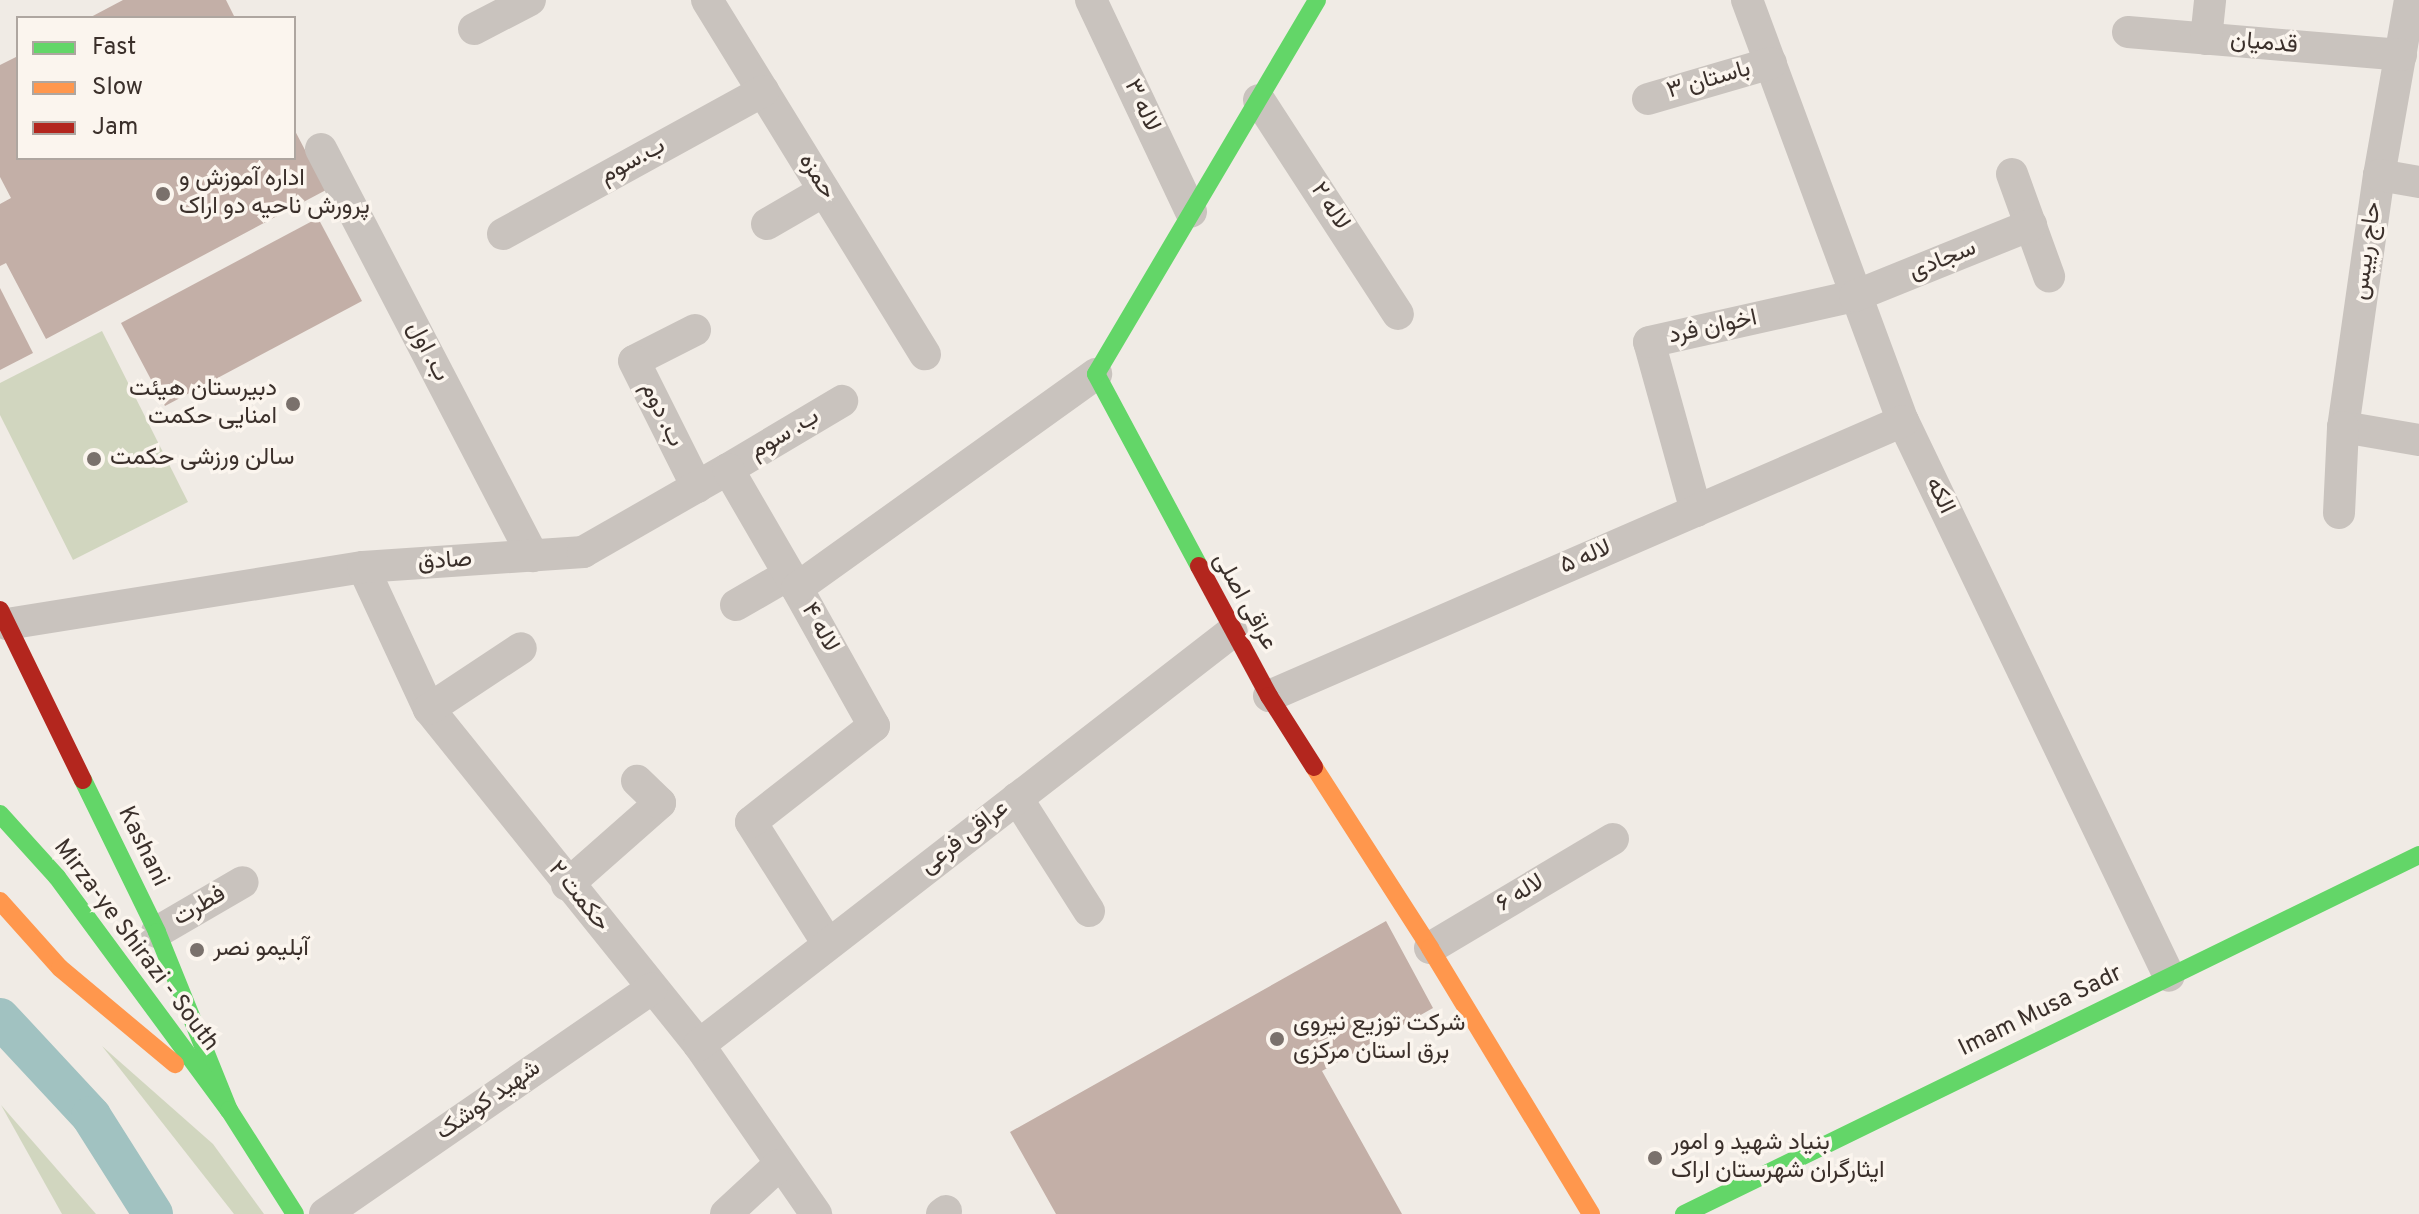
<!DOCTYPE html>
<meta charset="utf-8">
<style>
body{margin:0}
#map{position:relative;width:2419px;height:1214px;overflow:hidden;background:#f0ebe5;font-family:Overpass,Vazirmatn,sans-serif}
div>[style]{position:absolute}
.green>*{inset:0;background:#d1d6bf}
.canal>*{height:40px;margin:-20px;padding:0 20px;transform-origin:20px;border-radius:20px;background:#a1c2c1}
.building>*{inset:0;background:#c3afa7}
.street>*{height:32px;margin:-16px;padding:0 16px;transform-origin:16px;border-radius:16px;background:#c9c3be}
.fast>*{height:18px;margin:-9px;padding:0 9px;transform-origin:9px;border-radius:9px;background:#63d668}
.slow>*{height:18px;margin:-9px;padding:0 9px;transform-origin:9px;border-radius:9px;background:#ff974d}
.jam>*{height:18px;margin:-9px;padding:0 9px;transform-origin:9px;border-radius:9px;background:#b3261e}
.dots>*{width:22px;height:22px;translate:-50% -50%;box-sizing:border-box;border:4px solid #fbf5ee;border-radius:50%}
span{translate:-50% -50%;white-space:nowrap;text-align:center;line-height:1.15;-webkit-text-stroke:7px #fbf5ee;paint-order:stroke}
.street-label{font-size:24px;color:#3b302b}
.poi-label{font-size:24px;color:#3b302b}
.left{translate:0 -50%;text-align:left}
.right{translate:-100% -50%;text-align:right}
.legend{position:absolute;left:16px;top:16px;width:280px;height:144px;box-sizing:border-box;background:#fbf5ee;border:2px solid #aea6a0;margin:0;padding:10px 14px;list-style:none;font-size:24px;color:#3b302b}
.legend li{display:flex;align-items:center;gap:16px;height:40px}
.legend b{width:40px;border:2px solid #aea6a0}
</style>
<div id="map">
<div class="green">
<i style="clip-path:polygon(102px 331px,188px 502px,73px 560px,0 415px,0 383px)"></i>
<i style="clip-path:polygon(102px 1046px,213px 1144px,264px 1214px,234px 1214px)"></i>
<i style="clip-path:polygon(1px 1105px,96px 1214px,62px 1214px)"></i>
</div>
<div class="canal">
<i style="left:0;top:1018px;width:134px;rotate:47.1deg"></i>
<i style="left:91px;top:1116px;width:116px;rotate:57.7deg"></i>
</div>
<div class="building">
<i style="clip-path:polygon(123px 0,226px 0,235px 18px,89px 18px)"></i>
<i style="clip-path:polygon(18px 56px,18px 158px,294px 158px,294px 129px,326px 190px,46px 339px,6px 263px,0 266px,0 204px,11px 198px,0 177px,0 65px)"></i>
<i style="clip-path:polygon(318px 218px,362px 301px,165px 406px,121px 323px)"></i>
<i style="clip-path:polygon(0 288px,33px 353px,0 370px)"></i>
<i style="clip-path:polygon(1386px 921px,1433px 1008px,1322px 1071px,1402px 1214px,1056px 1214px,1010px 1132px)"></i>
</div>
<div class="street">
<i style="left:707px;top:0;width:416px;rotate:58.4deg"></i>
<i style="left:1091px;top:0;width:234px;rotate:64.7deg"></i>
<i style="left:1747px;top:0;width:449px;rotate:69.7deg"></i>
<i style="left:1903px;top:421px;width:615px;rotate:64.39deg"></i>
<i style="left:2410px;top:0;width:178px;rotate:100deg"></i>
<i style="left:2379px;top:175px;width:255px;rotate:98.1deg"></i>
<i style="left:2343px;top:427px;width:77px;rotate:9.7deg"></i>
<i style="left:474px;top:29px;width:63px;rotate:-27.4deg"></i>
<i style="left:2128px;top:32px;width:274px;rotate:4.8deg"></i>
<i style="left:2206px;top:39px;width:39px;rotate:-84deg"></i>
<i style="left:1648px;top:99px;width:128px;rotate:-16.3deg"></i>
<i style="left:1259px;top:100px;width:255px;rotate:57deg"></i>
<i style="left:321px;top:149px;width:459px;rotate:62.5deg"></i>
<i style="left:2012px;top:174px;width:109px;rotate:70.1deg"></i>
<i style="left:2379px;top:175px;width:41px;rotate:9.9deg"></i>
<i style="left:767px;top:224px;width:66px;rotate:-30.1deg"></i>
<i style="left:503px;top:234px;width:297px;rotate:-28.8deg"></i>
<i style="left:695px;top:330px;width:68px;rotate:153.1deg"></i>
<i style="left:634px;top:361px;width:141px;rotate:63.4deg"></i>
<i style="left:728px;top:469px;width:133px;rotate:-30.8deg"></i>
<i style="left:1696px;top:511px;width:175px;rotate:-105.5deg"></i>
<i style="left:1649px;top:342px;width:211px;rotate:-12.6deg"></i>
<i style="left:1855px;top:296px;width:190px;rotate:-22deg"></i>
<i style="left:2339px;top:513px;width:86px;rotate:-87.3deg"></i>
<i style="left:363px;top:567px;width:157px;rotate:65.1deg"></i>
<i style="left:429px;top:709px;width:431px;rotate:51.2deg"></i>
<i style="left:699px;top:1045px;width:206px;rotate:55.3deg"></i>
<i style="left:736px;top:605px;width:60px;rotate:-30deg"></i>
<i style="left:7px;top:624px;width:361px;rotate:-9.1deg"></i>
<i style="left:363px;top:567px;width:221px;rotate:-3.9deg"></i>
<i style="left:583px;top:552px;width:167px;rotate:-29.8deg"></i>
<i style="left:728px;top:469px;width:138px;rotate:59.9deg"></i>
<i style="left:1269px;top:696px;width:691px;rotate:-23.45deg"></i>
<i style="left:429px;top:709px;width:110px;rotate:-33.5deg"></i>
<i style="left:1017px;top:798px;width:134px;rotate:57.5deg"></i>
<i style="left:567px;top:885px;width:124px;rotate:-41.4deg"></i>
<i style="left:660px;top:803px;width:32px;rotate:-136deg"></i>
<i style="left:157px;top:932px;width:99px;rotate:-30.2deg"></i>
<i style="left:828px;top:944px;width:144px;rotate:-122.3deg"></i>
<i style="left:751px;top:822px;width:156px;rotate:-38deg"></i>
<i style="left:874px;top:726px;width:158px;rotate:-119.2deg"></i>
<i style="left:797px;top:588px;width:368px;rotate:-35.6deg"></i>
<i style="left:1430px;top:948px;width:213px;rotate:-30.8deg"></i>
<i style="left:699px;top:1045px;width:674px;rotate:-37.77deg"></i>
<i style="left:325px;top:1214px;width:397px;rotate:-34.6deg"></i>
<i style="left:726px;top:1214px;width:72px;rotate:-42.8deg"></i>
<i style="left:942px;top:1214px;width:5px;rotate:-37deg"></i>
</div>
<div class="fast">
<i style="left:1199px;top:566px;width:218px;rotate:-118.2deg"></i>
<i style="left:1096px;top:374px;width:434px;rotate:-59.4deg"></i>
<i style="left:83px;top:780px;width:169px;rotate:64deg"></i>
<i style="left:157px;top:932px;width:192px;rotate:68deg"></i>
<i style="left:0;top:814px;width:85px;rotate:47.9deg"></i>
<i style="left:57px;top:877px;width:290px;rotate:53.6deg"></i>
<i style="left:229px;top:1110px;width:123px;rotate:57.6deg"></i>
<i style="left:1684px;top:1214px;width:818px;rotate:-26.03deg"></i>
</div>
<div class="slow">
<i style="left:1314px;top:767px;width:215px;rotate:57.3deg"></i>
<i style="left:1430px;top:948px;width:311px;rotate:58.8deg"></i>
<i style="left:0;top:901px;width:90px;rotate:48.2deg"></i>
<i style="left:60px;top:968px;width:150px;rotate:39.9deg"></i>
</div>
<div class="jam">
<i style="left:1199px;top:566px;width:148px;rotate:61.7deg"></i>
<i style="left:1269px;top:696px;width:84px;rotate:57.6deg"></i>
<i style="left:0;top:610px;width:189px;rotate:64deg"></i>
</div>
<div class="dots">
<i style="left:163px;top:194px;background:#7a716c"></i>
<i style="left:293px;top:404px;background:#7a716c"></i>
<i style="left:94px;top:459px;background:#7a716c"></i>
<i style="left:197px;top:950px;background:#7a716c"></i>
<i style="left:1277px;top:1039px;background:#7a716c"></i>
<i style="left:1655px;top:1158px;background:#7a716c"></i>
</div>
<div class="street-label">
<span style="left:2264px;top:44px;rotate:5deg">قدمیان</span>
<span style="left:1709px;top:81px;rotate:-16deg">باستان ۳</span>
<span style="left:1141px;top:106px;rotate:65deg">لاله ۳</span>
<span style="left:633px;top:162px;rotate:-29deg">ب.سوم</span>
<span style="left:816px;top:177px;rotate:58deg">حمزه</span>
<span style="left:1329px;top:207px;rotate:57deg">لاله ۲</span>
<span style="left:2368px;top:251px;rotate:-82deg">حاج رییس</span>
<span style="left:1943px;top:261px;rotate:-22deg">سجادی</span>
<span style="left:1713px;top:328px;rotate:-12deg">اخوان فرد</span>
<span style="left:427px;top:352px;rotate:62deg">ب. اول</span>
<span style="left:661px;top:415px;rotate:64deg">ب. دوم</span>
<span style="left:785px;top:435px;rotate:-31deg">ب. سوم</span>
<span style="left:1939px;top:496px;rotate:64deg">الکه</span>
<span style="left:1586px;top:558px;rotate:-23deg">لاله ۵</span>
<span style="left:445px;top:562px;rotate:-4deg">صادق</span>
<span style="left:1244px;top:602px;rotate:61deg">عراقی اصلی</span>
<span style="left:819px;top:628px;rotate:61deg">لاله ۴</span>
<span style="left:965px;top:838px;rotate:-38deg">عراقی فرعی</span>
<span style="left:142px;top:847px;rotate:64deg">Kashani</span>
<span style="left:1521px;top:894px;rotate:-31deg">لاله ۶</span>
<span style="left:578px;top:897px;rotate:51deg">حکمت ۲</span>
<span style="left:200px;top:907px;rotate:-30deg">فطرت</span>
<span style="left:135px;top:946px;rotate:53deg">Mirza-ye Shirazi - South</span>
<span style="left:2041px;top:1012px;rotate:-26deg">Imam Musa Sadr</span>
<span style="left:489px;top:1101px;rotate:-35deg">شهید کوشک</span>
</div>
<div class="poi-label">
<span class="left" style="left:179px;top:194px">اداره آموزش و<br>پرورش ناحیه دو اراک</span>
<span class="right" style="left:277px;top:404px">دبیرستان هیئت<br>امنایی حکمت</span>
<span class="left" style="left:110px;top:459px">سالن ورزشی حکمت</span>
<span class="left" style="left:213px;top:950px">آبلیمو نصر</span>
<span class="left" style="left:1293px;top:1039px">شرکت توزیع نیروی<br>برق استان مرکزی</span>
<span class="left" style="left:1671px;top:1158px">بنیاد شهید و امور<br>ایثارگران شهرستان اراک</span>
</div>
<ul class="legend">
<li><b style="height:10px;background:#63d668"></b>Fast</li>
<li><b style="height:10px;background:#ff974d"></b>Slow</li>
<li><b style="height:10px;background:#b3261e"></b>Jam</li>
</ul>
</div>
